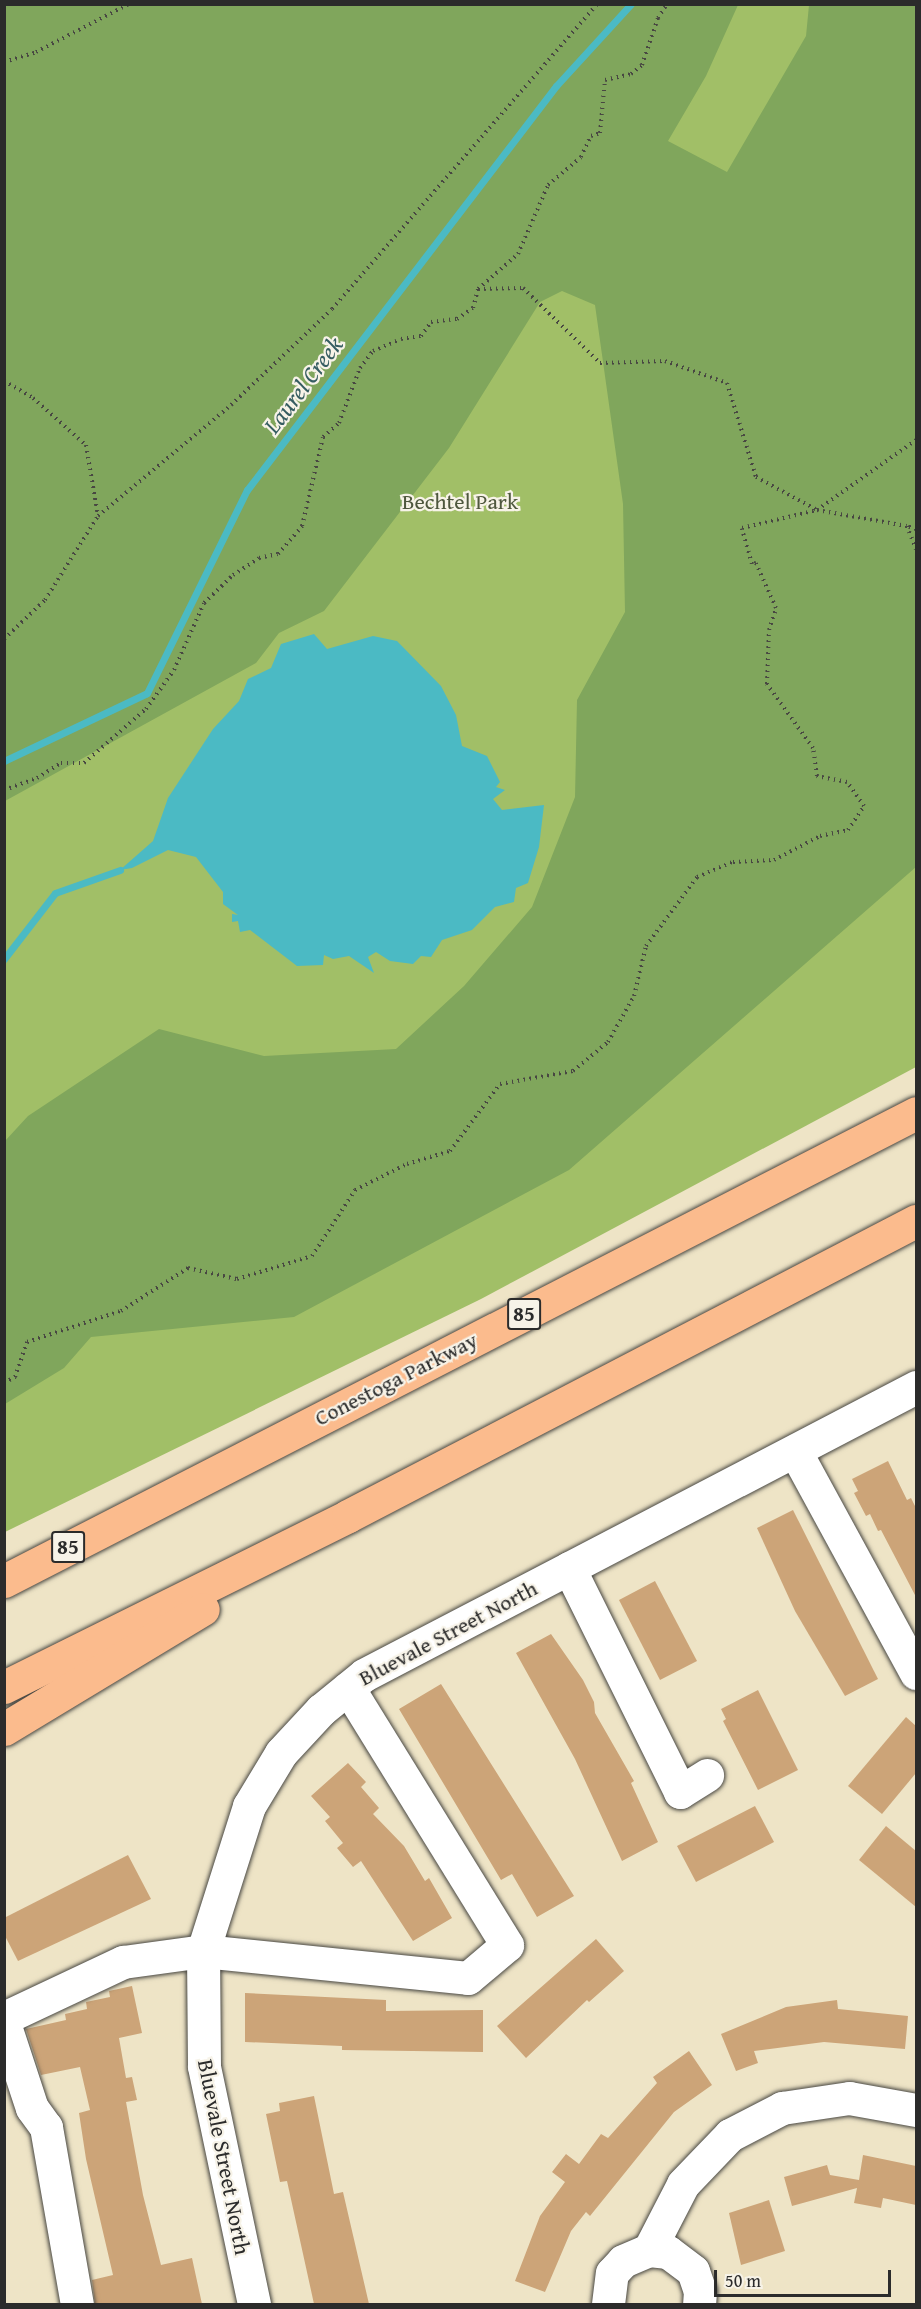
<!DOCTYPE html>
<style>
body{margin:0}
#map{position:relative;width:921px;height:2309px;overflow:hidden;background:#eee4c6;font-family:"Gentium Book Plus",serif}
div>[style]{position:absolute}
.green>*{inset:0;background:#a1bf67}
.forest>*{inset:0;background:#80a65c}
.water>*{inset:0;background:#4bbac4}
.stream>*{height:7px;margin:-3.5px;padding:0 3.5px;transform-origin:3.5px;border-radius:3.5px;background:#4bbac4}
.building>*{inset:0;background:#cca478}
.path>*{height:4px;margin-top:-2px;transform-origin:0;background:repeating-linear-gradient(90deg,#484742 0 1.5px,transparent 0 6px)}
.roads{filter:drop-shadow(0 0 2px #484742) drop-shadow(0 0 2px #484742)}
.minor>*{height:33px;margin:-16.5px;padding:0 16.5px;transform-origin:16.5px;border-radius:16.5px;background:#fff}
.highway>*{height:33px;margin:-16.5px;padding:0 16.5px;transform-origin:16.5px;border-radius:16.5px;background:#fbbb8d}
span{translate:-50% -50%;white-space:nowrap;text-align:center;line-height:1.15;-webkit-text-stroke:4.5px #f7f3e8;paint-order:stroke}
.shield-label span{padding:2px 4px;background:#f7f3e8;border:2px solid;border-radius:4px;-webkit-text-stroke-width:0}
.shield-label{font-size:21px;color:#2b2b2b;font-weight:700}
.park-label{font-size:22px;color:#4e573d}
.street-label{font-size:22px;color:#2b2b2b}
.water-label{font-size:24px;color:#365d61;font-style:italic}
.frame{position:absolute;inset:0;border:6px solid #2b2b2b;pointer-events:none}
.scale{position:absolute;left:714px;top:2270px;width:177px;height:27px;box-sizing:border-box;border:3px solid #2b2b2b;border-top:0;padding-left:8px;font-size:18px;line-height:21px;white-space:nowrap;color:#2b2b2b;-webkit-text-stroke:4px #f7f3e8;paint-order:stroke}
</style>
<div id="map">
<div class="green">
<i style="clip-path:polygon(5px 5px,916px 5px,916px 1067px,481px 1299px,5px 1532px)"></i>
</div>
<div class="forest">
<i style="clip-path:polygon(5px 4px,738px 5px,706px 76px,668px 141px,727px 172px,806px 36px,809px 5px,916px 5px,916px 867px,569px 1170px,294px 1317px,91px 1337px,64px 1368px,5px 1404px,5px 1141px,28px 1116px,159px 1029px,264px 1056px,396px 1049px,464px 986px,532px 907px,575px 797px,577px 700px,625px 612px,623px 504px,595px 305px,562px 291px,540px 302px,449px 448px,324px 611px,279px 633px,256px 663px,5px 801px)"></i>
</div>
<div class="water">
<i style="clip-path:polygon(314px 634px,327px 649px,373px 636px,397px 641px,441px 686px,456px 715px,462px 746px,487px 756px,500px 782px,496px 787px,505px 790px,493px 799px,502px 810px,544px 805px,539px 847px,528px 883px,516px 888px,514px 902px,495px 907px,472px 930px,442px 940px,431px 957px,421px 956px,413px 964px,390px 961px,376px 952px,368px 957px,374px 973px,349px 956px,333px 959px,324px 955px,323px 965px,297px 966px,250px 930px,240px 932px,238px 921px,232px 922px,232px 914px,238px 915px,223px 904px,223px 892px,196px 857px,168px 850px,132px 868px,120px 870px,153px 841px,168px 798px,213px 729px,239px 701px,248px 679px,271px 668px,281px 644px)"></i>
</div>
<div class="stream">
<i style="left:4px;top:761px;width:158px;rotate:-25.4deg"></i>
<i style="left:147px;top:693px;width:226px;rotate:-63.8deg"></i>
<i style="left:247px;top:490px;width:509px;rotate:-52.59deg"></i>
<i style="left:556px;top:86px;width:111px;rotate:-47.6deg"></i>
<i style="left:4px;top:959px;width:83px;rotate:-52.3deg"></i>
<i style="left:55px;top:893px;width:69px;rotate:-19.5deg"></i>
</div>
<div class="building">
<i style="clip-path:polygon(888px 1461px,907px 1500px,911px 1498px,916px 1508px,916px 1597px,881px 1530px,878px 1531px,870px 1514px,866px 1516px,854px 1493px,858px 1491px,852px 1479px)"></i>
<i style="clip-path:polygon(793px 1510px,878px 1679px,845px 1696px,795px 1611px,757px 1528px)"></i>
<i style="clip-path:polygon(655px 1581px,697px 1661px,660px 1680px,619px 1600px)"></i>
<i style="clip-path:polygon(551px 1634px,583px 1680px,594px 1702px,595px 1713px,634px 1781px,631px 1783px,658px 1842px,622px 1861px,575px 1759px,516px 1653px)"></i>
<i style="clip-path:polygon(441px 1684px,574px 1896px,537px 1917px,512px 1874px,501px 1880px,399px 1709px)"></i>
<i style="clip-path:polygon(758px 1690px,798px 1770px,758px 1790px,723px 1721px,726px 1719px,721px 1709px)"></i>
<i style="clip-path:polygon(906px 1717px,916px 1726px,916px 1773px,882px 1814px,848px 1786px)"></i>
<i style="clip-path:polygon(348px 1763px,366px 1782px,361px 1787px,379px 1808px,373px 1814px,404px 1846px,425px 1881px,429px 1878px,452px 1918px,413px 1941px,361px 1861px,353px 1867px,337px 1848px,343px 1843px,325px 1821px,330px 1817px,311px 1796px)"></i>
<i style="clip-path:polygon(755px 1806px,774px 1842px,696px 1882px,677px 1846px)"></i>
<i style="clip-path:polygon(886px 1826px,916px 1851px,916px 1907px,859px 1860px)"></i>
<i style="clip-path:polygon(128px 1855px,151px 1899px,18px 1961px,4px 1934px,4px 1918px)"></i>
<i style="clip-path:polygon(596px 1939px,624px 1971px,589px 2002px,587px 2000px,526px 2058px,497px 2026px)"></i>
<i style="clip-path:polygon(132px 1986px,142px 2033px,119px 2038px,126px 2078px,132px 2077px,137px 2100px,126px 2102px,143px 2195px,161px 2265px,192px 2258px,202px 2304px,95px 2304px,92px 2280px,113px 2275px,86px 2159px,79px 2113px,90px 2110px,80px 2067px,41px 2075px,26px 2029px,66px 2020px,65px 2014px,87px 2009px,86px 2002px,110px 1997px,109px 1991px)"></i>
<i style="clip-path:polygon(245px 1993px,386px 2000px,386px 2011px,483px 2010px,483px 2052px,342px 2050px,342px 2046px,245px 2042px)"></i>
<i style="clip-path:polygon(837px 2000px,838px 2009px,908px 2016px,905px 2049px,824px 2042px,754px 2051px,758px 2063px,736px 2071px,721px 2034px,786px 2007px)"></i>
<i style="clip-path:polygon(689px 2051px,712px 2085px,674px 2112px,590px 2216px,586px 2212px,571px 2231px,545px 2292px,515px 2281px,540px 2216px,565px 2182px,552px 2172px,566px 2154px,579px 2164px,601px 2134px,608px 2138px,657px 2083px,653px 2077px)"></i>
<i style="clip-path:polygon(314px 2096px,334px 2194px,343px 2192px,369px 2304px,314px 2304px,287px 2181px,280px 2182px,266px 2114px,280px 2111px,279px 2103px)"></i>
<i style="clip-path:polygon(863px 2155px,916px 2166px,916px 2205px,883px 2198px,881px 2208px,854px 2203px,857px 2188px,792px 2206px,784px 2177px,827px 2165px,830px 2175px,859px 2180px)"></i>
<i style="clip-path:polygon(769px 2200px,785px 2251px,741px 2265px,729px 2213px)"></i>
</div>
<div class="path">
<i style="left:4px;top:62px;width:34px;rotate:-17deg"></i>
<i style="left:36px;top:52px;width:105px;rotate:-27.3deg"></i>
<i style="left:478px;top:289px;width:45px;rotate:-1.3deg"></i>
<i style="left:523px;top:288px;width:107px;rotate:44.2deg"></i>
<i style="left:600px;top:363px;width:65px;rotate:-1.8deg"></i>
<i style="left:665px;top:361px;width:66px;rotate:19.5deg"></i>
<i style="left:727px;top:383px;width:98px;rotate:72.9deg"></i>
<i style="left:756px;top:477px;width:69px;rotate:28.4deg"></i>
<i style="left:817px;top:510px;width:121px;rotate:-35.3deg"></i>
<i style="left:4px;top:381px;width:34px;rotate:30deg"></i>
<i style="left:33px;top:398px;width:71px;rotate:41.6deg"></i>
<i style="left:86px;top:445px;width:72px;rotate:80.4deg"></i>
<i style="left:916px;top:529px;width:9px;rotate:-162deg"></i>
<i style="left:907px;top:526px;width:25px;rotate:69deg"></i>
<i style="left:4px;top:639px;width:57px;rotate:-43.6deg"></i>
<i style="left:45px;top:600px;width:99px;rotate:-57.8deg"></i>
<i style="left:98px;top:516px;width:173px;rotate:-39.8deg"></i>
<i style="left:231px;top:405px;width:139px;rotate:-43.5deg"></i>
<i style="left:332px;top:309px;width:404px;rotate:-49deg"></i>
<i style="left:4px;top:790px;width:35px;rotate:-20deg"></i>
<i style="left:37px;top:778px;width:28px;rotate:-32deg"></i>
<i style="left:61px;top:763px;width:23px"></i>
<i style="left:84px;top:763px;width:82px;rotate:-41.1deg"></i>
<i style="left:146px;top:709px;width:48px;rotate:-54.3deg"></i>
<i style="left:174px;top:670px;width:73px;rotate:-65.9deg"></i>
<i style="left:204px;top:603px;width:40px;rotate:-44deg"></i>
<i style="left:233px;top:575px;width:31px;rotate:-33deg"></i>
<i style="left:259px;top:558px;width:19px;rotate:-12deg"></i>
<i style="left:278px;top:554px;width:37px;rotate:-49deg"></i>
<i style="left:302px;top:526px;width:91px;rotate:-76.7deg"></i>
<i style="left:323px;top:437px;width:21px;rotate:-41deg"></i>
<i style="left:339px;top:423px;width:59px;rotate:-69.1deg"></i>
<i style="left:360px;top:368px;width:21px;rotate:-53deg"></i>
<i style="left:373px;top:351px;width:30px;rotate:-23deg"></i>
<i style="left:401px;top:339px;width:20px;rotate:-9deg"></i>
<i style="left:421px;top:336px;width:17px;rotate:-54deg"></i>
<i style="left:431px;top:322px;width:26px;rotate:-7deg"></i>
<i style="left:457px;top:319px;width:19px;rotate:-35deg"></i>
<i style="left:473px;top:308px;width:20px;rotate:-75deg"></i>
<i style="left:478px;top:289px;width:53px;rotate:-41.2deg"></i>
<i style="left:518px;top:254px;width:75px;rotate:-66.5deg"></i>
<i style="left:548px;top:185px;width:43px;rotate:-40.3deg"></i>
<i style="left:581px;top:157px;width:23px;rotate:-65deg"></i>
<i style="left:591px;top:136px;width:9px;rotate:-18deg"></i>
<i style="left:600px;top:133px;width:53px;rotate:-84.6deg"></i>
<i style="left:605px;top:80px;width:27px;rotate:-13deg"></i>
<i style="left:631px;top:74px;width:14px;rotate:-39deg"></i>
<i style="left:642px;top:65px;width:50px;rotate:-71.2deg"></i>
<i style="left:658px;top:18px;width:17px;rotate:-57deg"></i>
<i style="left:4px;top:1383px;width:13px;rotate:-29deg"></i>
<i style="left:15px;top:1377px;width:37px;rotate:-71deg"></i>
<i style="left:27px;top:1342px;width:99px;rotate:-18.3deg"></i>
<i style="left:121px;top:1311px;width:80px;rotate:-32.7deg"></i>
<i style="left:188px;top:1268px;width:50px;rotate:12.7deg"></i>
<i style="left:237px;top:1279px;width:78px;rotate:-17deg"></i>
<i style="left:312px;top:1256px;width:79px;rotate:-56.9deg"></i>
<i style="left:355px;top:1190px;width:58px;rotate:-26.6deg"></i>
<i style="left:407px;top:1164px;width:45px;rotate:-16.8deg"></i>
<i style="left:450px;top:1151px;width:84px;rotate:-53.3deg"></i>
<i style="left:500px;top:1084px;width:74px;rotate:-10.1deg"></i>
<i style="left:573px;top:1071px;width:45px;rotate:-39.6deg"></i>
<i style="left:608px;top:1042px;width:53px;rotate:-60.5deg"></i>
<i style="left:634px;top:996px;width:51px;rotate:-76.5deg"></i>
<i style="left:646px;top:946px;width:86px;rotate:-53.5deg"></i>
<i style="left:697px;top:877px;width:39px;rotate:-23deg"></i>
<i style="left:733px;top:862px;width:41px;rotate:-2.8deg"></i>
<i style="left:774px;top:860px;width:52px;rotate:-27.6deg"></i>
<i style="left:820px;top:836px;width:29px;rotate:-12deg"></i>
<i style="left:848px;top:830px;width:29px;rotate:-56deg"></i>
<i style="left:864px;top:806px;width:29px;rotate:-125deg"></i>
<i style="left:847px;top:782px;width:31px;rotate:-169deg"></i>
<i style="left:817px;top:776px;width:28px;rotate:-98deg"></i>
<i style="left:813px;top:748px;width:79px;rotate:-125.7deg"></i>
<i style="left:767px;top:684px;width:54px;rotate:-87.9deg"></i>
<i style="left:769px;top:630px;width:23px;rotate:-72deg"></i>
<i style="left:776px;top:608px;width:49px;rotate:-114deg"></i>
<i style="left:756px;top:563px;width:4px;rotate:166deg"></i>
<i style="left:752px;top:564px;width:37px;rotate:-106deg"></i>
<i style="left:742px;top:528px;width:77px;rotate:-13.5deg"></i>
<i style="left:817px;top:510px;width:91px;rotate:10.1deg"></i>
</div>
<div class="roads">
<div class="minor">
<i style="left:795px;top:1451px;width:253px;rotate:61.4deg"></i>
<i style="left:569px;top:1568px;width:250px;rotate:63.6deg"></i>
<i style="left:680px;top:1792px;width:32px;rotate:-32deg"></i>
<i style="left:4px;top:2018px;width:132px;rotate:-25.2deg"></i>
<i style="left:123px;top:1962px;width:81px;rotate:-7.8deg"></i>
<i style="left:203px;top:1951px;width:266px;rotate:5.8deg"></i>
<i style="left:468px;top:1978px;width:51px;rotate:-40.2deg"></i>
<i style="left:507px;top:1945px;width:302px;rotate:-121.7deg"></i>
<i style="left:4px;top:2023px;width:89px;rotate:71.8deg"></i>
<i style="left:32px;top:2108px;width:24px;rotate:54deg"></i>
<i style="left:46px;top:2127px;width:180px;rotate:80.1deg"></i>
<i style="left:649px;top:2250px;width:74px;rotate:-62.7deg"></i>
<i style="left:683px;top:2184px;width:68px;rotate:-46.2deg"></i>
<i style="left:730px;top:2135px;width:59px;rotate:-27.4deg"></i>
<i style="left:782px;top:2108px;width:68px;rotate:-8.5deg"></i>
<i style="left:849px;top:2098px;width:68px;rotate:10.2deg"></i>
<i style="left:254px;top:2304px;width:243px;rotate:-101.9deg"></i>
<i style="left:204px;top:2066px;width:115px;rotate:-90.5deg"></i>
<i style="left:203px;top:1951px;width:152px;rotate:-72.4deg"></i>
<i style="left:249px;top:1806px;width:62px;rotate:-58.9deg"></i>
<i style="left:281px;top:1753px;width:59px;rotate:-47.1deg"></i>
<i style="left:321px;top:1710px;width:55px;rotate:-39.1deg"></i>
<i style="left:364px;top:1675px;width:623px;rotate:-27.55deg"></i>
<i style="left:608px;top:2304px;width:31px;rotate:-83deg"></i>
<i style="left:612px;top:2273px;width:16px;rotate:-47deg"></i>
<i style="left:623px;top:2261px;width:28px;rotate:-23deg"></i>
<i style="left:649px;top:2250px;width:19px;rotate:6deg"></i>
<i style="left:668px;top:2252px;width:31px;rotate:37deg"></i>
<i style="left:693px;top:2271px;width:21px;rotate:71deg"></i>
<i style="left:700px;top:2291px;width:13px;rotate:94deg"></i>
</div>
<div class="highway">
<i style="left:4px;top:1581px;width:1025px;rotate:-27.16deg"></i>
<i style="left:4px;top:1687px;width:384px;rotate:-26.4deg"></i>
<i style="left:348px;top:1516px;width:640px;rotate:-27.45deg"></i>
<i style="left:4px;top:1729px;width:232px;rotate:-31.1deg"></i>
</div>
</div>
<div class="shield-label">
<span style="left:524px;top:1314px">85</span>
<span style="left:68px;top:1547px">85</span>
</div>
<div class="park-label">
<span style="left:460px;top:502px">Bechtel Park</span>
</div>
<div class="street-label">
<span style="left:396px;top:1379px;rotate:-27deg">Conestoga Parkway</span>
<span style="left:448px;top:1633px;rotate:-28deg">Bluevale Street North</span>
<span style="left:224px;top:2157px;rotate:79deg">Bluevale Street North</span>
</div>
<div class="water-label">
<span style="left:303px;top:385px;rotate:-53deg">Laurel Creek</span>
</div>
<div class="frame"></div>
<div class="scale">50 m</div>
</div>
